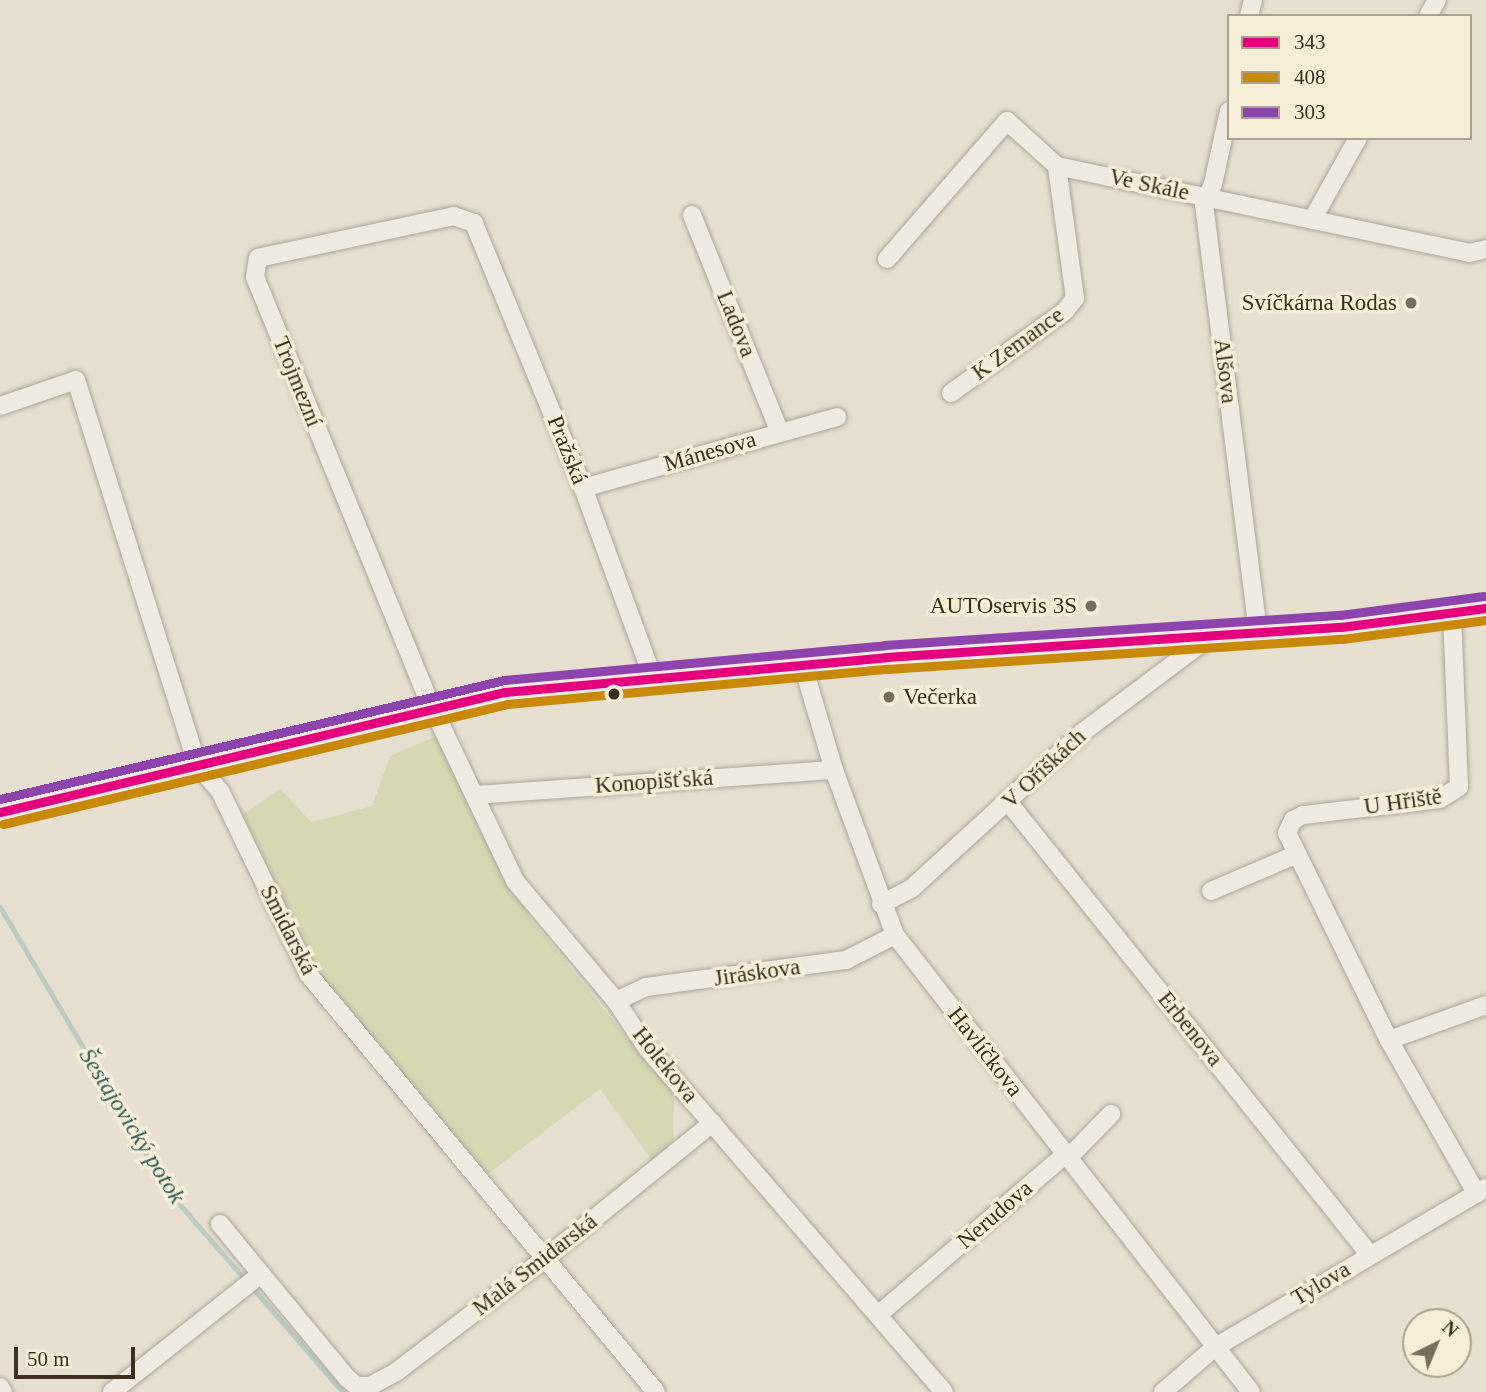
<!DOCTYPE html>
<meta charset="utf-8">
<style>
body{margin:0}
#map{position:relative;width:1486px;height:1392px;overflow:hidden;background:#e7e0d1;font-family:"Times New Roman",serif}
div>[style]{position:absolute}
.green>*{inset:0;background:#d6d7b3}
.stream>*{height:5px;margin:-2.5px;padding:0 2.5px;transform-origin:2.5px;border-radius:2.5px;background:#bcccc2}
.roads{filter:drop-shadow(0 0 2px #ada599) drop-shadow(0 0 2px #ada599)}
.minor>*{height:18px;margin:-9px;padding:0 9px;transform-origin:9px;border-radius:9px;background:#efebe3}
.tertiary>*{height:21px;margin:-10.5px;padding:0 10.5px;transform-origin:10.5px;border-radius:10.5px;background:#efebe3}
.bus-1>*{height:9px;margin:-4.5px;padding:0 4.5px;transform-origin:4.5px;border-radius:4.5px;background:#e5007d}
.bus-2>*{height:9px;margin:-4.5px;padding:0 4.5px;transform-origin:4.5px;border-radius:4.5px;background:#c88808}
.bus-3>*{height:9px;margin:-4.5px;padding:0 4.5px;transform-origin:4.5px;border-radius:4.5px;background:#8e44ad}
.dots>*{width:19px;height:19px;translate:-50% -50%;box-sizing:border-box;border:4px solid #f7eed8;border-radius:50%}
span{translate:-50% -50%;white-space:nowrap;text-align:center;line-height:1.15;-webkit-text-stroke:7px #f7eed8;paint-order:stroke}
.street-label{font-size:23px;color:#3d2e20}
.poi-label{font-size:23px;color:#3d2e20}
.right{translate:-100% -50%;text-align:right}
.left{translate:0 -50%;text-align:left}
.water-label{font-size:24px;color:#2f5d5a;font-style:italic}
.legend{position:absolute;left:1227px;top:14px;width:245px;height:126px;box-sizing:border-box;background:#f7eed8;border:2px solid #ada18e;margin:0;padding:9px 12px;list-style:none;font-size:21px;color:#3d2e20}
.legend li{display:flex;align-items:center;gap:14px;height:35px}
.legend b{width:35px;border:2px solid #ada18e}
.north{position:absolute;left:1402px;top:1308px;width:70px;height:70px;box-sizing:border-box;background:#f7eed8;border:2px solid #ada18e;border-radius:50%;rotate:43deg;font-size:19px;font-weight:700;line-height:28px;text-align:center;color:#3d2e20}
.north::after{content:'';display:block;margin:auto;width:24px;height:32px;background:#786c5e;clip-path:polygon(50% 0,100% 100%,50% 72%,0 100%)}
.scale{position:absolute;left:14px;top:1347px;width:121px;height:32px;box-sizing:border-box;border:4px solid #3d2e20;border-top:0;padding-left:9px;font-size:21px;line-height:24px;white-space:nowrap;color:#3d2e20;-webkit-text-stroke:5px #f7eed8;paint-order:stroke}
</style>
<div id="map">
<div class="green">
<i style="clip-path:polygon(440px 734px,528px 915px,674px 1096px,673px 1140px,655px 1164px,600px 1089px,484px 1177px,321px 980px,242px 815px,280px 789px,311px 822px,372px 806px,390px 756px)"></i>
</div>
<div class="stream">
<i style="left:0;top:907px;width:330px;rotate:59.4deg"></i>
<i style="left:168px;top:1191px;width:267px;rotate:49deg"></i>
</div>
<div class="roads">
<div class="minor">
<i style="left:1249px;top:16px;width:16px;rotate:-76deg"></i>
<i style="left:1428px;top:16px;width:18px;rotate:-61deg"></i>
<i style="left:1229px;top:111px;width:75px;rotate:102.4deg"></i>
<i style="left:1213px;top:184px;width:22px;rotate:114deg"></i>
<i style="left:1204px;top:204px;width:432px;rotate:82.8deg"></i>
<i style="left:692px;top:215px;width:235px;rotate:68deg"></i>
<i style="left:1312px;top:220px;width:94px;rotate:-60.7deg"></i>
<i style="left:887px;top:259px;width:183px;rotate:-49deg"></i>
<i style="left:1007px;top:121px;width:67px;rotate:42deg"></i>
<i style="left:1057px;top:166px;width:421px;rotate:11.9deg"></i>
<i style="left:1469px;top:253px;width:17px;rotate:-13deg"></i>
<i style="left:951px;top:393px;width:140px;rotate:-35.7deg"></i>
<i style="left:1065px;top:311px;width:16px;rotate:-52deg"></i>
<i style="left:1075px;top:298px;width:133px;rotate:-97.8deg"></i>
<i style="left:0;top:406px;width:80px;rotate:-18.9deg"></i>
<i style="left:76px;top:380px;width:403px;rotate:72.5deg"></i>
<i style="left:197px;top:764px;width:35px;rotate:50deg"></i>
<i style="left:220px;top:791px;width:204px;rotate:64.2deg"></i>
<i style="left:309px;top:975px;width:542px;rotate:50.23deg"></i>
<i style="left:583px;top:488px;width:264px;rotate:-15.6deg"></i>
<i style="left:1452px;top:613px;width:174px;rotate:87.7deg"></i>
<i style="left:1459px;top:787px;width:22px;rotate:148deg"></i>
<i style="left:1440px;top:799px;width:138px;rotate:173.3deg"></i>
<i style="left:1303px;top:815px;width:11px;rotate:153deg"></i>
<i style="left:1293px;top:820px;width:14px;rotate:115deg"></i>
<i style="left:1287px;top:833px;width:231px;rotate:63.8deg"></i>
<i style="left:1389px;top:1040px;width:177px;rotate:60.3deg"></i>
<i style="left:803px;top:666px;width:109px;rotate:73.4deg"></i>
<i style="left:834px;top:770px;width:176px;rotate:69.7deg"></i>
<i style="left:895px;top:935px;width:579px;rotate:52.08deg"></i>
<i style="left:653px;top:678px;width:202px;rotate:-110.2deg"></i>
<i style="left:583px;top:488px;width:287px;rotate:-112.4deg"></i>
<i style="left:474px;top:223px;width:21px;rotate:-161deg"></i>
<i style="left:454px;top:216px;width:200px;rotate:167.9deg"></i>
<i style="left:258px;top:258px;width:19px;rotate:99deg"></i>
<i style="left:255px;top:277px;width:448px;rotate:67.7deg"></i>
<i style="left:425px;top:692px;width:209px;rotate:64.5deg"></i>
<i style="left:515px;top:881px;width:157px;rotate:49.9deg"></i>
<i style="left:616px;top:1001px;width:56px;rotate:56.6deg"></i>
<i style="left:647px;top:1048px;width:454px;rotate:49.2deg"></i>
<i style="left:475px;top:795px;width:360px;rotate:-4deg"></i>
<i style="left:1009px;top:803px;width:578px;rotate:51.39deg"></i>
<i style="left:1211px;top:891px;width:91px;rotate:-23.2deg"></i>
<i style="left:881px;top:904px;width:35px;rotate:-27deg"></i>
<i style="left:912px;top:888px;width:231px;rotate:-42.4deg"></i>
<i style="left:1083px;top:732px;width:160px;rotate:-36.9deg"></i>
<i style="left:616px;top:1001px;width:33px;rotate:-25deg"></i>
<i style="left:646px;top:987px;width:202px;rotate:-7.7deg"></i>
<i style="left:846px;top:960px;width:55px;rotate:-27deg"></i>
<i style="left:1389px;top:1040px;width:103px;rotate:-19.8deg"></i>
<i style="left:220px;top:1224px;width:65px;rotate:50.6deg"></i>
<i style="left:878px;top:1315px;width:246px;rotate:-40.6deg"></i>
<i style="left:1065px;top:1155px;width:11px;rotate:-22deg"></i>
<i style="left:1075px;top:1151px;width:52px;rotate:-45.8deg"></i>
<i style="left:0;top:1387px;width:6px;rotate:59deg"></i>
<i style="left:112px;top:1392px;width:190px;rotate:-38.4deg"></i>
<i style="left:261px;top:1274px;width:135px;rotate:50.4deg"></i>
<i style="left:347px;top:1378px;width:13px;rotate:39deg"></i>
<i style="left:357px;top:1386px;width:13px"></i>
<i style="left:370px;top:1386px;width:30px;rotate:-28deg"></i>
<i style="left:396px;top:1372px;width:185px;rotate:-37.3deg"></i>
<i style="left:543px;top:1260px;width:218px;rotate:-39deg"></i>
<i style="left:1163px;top:1392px;width:67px;rotate:-40.8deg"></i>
<i style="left:1214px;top:1348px;width:316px;rotate:-30.5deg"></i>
</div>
<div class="tertiary">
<i style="left:0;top:812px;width:519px;rotate:-13.37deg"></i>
<i style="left:505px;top:692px;width:383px;rotate:-5.2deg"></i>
<i style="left:886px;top:657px;width:456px;rotate:-3.8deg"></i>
<i style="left:1341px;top:627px;width:146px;rotate:-7.5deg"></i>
</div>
</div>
<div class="bus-1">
<i style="left:0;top:812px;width:519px;rotate:-13.37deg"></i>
<i style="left:505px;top:692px;width:383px;rotate:-5.2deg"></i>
<i style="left:886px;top:657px;width:456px;rotate:-3.8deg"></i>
<i style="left:1341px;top:627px;width:146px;rotate:-7.5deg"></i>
</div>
<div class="bus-2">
<i style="left:3px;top:824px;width:518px;rotate:-13.39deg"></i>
<i style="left:507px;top:704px;width:382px;rotate:-5.3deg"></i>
<i style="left:887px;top:669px;width:456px;rotate:-3.8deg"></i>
<i style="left:1342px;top:639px;width:145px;rotate:-7.5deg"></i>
</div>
<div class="bus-3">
<i style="left:0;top:799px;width:518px;rotate:-13.28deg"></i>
<i style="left:504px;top:680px;width:383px;rotate:-5.2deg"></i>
<i style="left:885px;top:645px;width:456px;rotate:-3.8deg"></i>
<i style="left:1340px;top:615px;width:145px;rotate:-7.5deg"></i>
</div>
<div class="dots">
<i style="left:1411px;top:303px;background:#786c5e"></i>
<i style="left:1091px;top:606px;background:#786c5e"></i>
<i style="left:614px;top:694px;background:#3d2e20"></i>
<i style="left:889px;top:697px;background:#786c5e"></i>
</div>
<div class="street-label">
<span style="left:1149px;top:185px;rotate:12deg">Ve Skále</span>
<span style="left:736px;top:324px;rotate:68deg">Ladova</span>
<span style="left:1018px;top:344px;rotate:-36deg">K Zemance</span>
<span style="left:1225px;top:371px;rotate:83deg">Alšova</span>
<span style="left:297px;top:382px;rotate:68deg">Trojmezní</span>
<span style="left:567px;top:450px;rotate:68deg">Pražská</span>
<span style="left:710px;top:452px;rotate:-16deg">Mánesova</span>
<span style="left:1044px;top:769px;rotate:-43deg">V Oříškách</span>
<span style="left:654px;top:782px;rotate:-4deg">Konopišťská</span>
<span style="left:1403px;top:802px;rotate:-8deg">U Hřiště</span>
<span style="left:288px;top:930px;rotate:63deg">Smidarská</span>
<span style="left:757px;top:973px;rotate:-8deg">Jiráskova</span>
<span style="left:1190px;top:1029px;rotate:51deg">Erbenova</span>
<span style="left:985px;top:1052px;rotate:52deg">Havlíčkova</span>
<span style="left:665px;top:1065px;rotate:51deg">Holekova</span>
<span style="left:995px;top:1215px;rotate:-41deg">Nerudova</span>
<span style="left:535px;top:1265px;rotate:-38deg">Malá Smidarská</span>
<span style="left:1321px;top:1284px;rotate:-31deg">Tylova</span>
</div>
<div class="poi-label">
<span class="right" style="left:1397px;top:303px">Svíčkárna Rodas</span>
<span class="right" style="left:1077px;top:606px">AUTOservis 3S</span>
<span class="left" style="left:903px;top:697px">Večerka</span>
</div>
<div class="water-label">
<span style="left:132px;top:1126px;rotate:58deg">Šestajovický potok</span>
</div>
<ul class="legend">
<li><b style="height:9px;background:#e5007d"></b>343</li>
<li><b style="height:9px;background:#c88808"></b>408</li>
<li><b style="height:9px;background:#8e44ad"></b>303</li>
</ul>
<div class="north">N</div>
<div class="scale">50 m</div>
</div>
